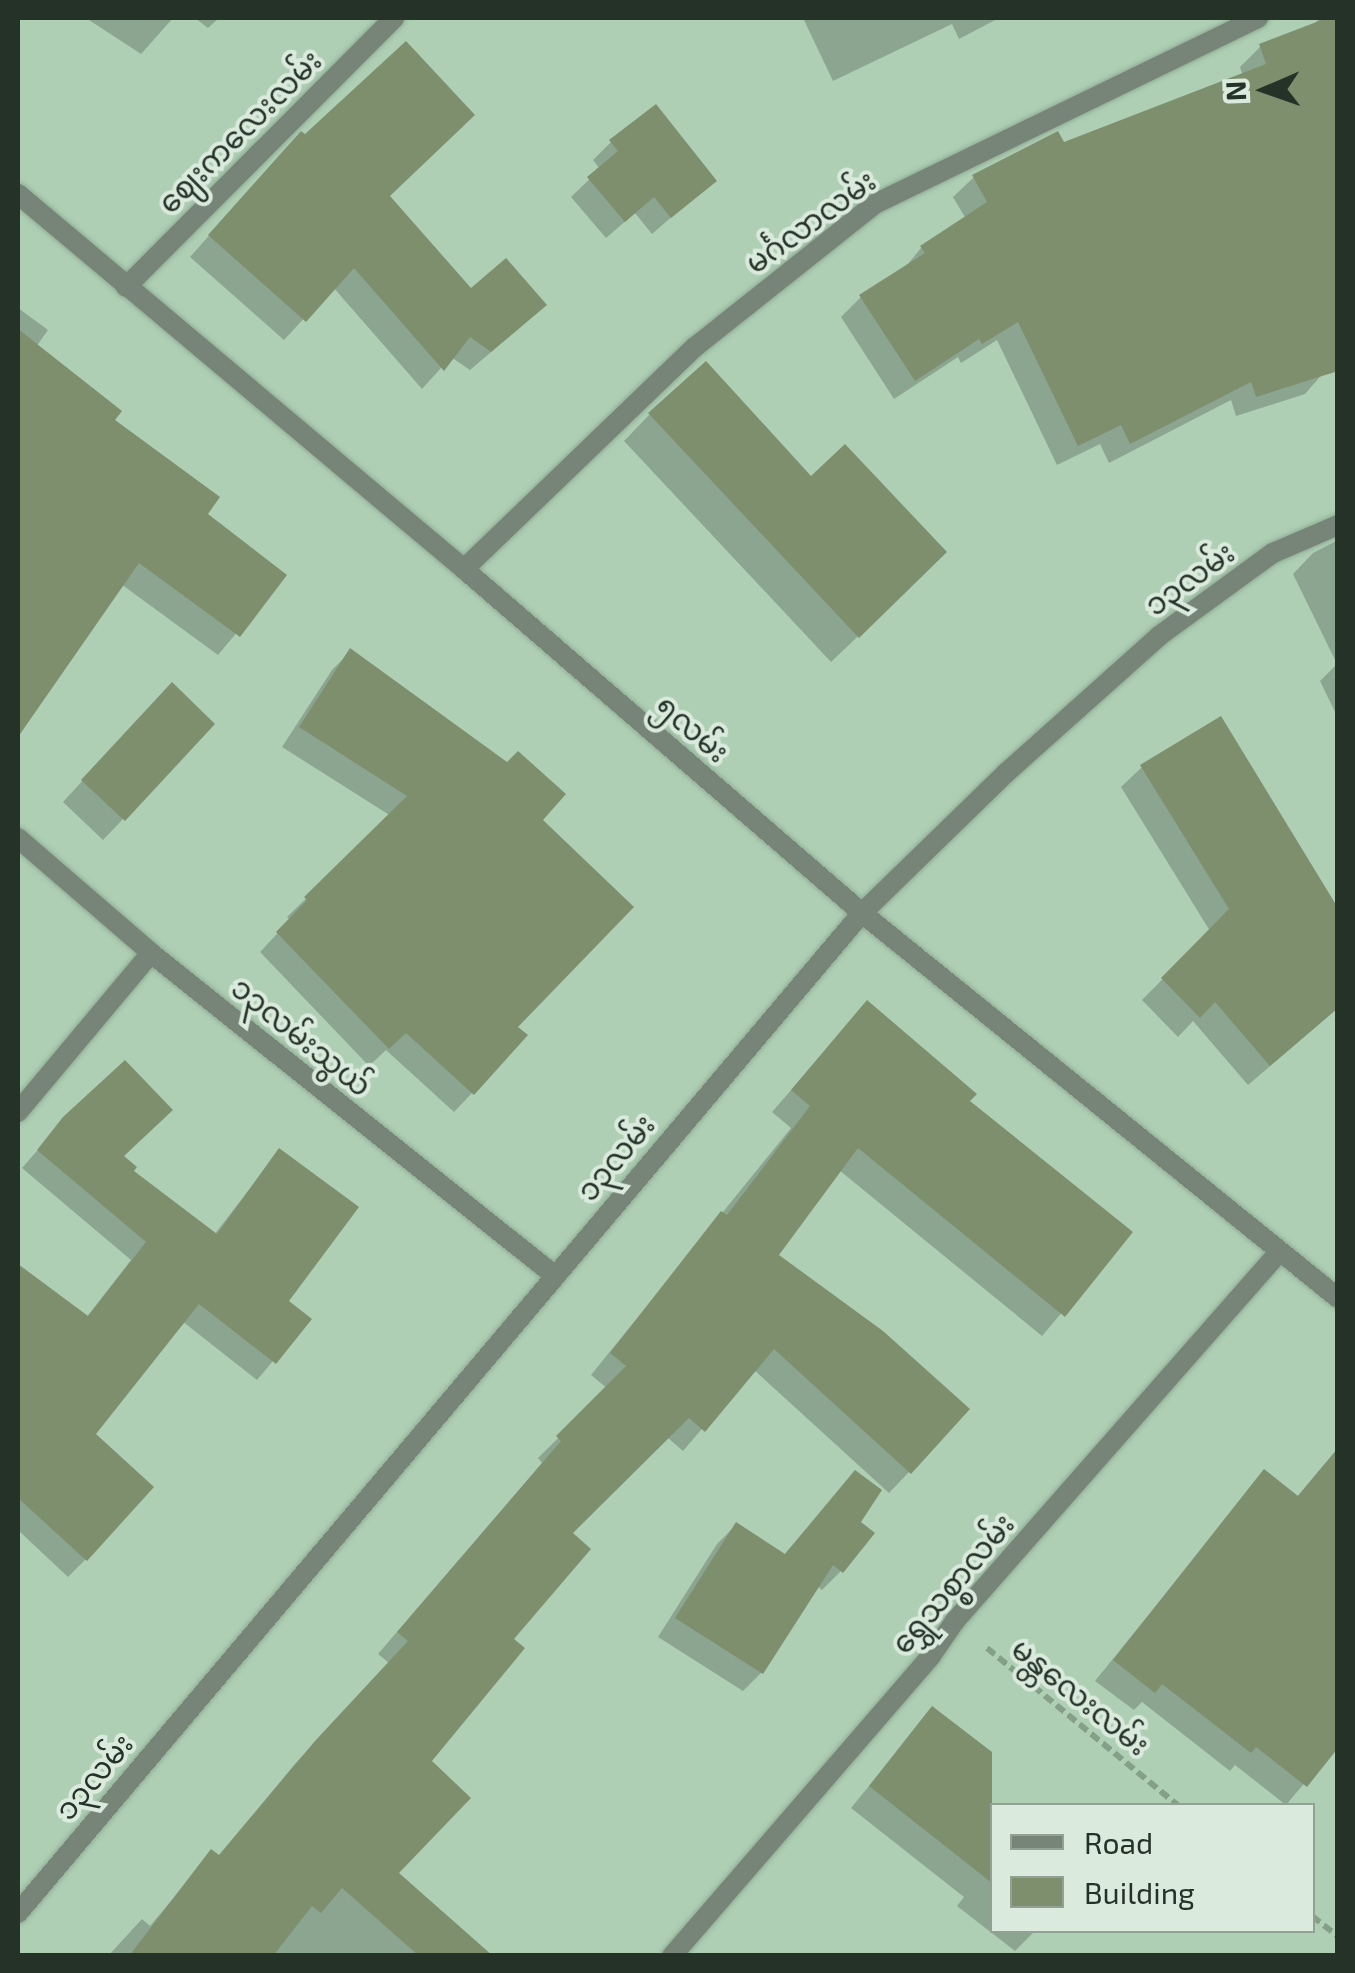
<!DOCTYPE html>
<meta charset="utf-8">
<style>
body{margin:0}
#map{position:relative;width:1355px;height:1973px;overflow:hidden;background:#aecfb4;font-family:"Exo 2","Noto Sans Myanmar",sans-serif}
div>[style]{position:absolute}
.shadow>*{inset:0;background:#0003}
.building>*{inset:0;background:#7e8f6e}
.path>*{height:6px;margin-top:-3px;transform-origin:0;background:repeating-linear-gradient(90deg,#85a089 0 10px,transparent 0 15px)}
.roads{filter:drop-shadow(0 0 2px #90ac95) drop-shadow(0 0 2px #90ac95)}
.minor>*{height:20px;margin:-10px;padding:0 10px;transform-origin:10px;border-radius:10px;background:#778579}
.tertiary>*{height:20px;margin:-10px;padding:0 10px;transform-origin:10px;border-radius:10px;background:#778579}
span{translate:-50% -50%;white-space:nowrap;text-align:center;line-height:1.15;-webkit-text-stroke:8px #daebdd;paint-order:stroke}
.street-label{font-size:30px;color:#253227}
.frame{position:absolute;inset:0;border:20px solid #253227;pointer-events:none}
.legend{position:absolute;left:990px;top:1803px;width:325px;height:130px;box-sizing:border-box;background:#daebdd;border:2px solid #92a194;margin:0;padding:12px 18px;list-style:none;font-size:30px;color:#253227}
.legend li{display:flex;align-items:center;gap:20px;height:50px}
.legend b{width:50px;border:2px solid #92a194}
.north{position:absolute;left:1215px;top:40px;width:100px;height:100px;-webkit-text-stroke:8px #daebdd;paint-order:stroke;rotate:268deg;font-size:28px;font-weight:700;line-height:40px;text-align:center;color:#253227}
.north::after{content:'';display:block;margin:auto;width:35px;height:45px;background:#253227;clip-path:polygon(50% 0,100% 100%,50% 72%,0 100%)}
</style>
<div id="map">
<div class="shadow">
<i style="clip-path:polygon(86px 18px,173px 18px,141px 54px)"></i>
<i style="clip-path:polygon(195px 18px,219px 18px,208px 28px)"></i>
<i style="clip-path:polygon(803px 18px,999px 18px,959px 39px,952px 24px,833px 81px)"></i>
<i style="clip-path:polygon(1320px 18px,1338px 18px,1338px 356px,1305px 394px,1236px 416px,1231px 400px,1109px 463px,1100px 444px,1057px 465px,997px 340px,961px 363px,958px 357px,894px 399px,841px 317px,861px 297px,903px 270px,921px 248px,966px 219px,953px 197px,974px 177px,1243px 76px,1240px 67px,1260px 47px,1311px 27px)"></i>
<i style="clip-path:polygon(611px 142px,714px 180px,652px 234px,635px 213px,606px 238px,571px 197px,600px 169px,593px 160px)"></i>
<i style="clip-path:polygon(282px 154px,470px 292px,523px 325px,470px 370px,451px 357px,422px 389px,333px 287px,284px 340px,190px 257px)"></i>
<i style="clip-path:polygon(18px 308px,48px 330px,36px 347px,205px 514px,284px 576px,218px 655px,121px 584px,18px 728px)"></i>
<i style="clip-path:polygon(650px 414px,811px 480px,918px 579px,831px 662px,624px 441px)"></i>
<i style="clip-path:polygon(1338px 540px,1338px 718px,1320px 681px,1337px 664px,1293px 574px,1313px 553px)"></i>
<i style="clip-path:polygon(351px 651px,514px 1027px,472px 1093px,454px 1112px,386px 1050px,369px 1066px,260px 952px,290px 920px,287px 917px,391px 816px,282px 747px,332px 670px)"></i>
<i style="clip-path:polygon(151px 706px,123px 819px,103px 840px,63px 802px)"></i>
<i style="clip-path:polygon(1142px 767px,1338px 1008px,1248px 1085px,1193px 1021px,1178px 1037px,1142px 1000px,1210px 931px,1121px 787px)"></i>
<i style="clip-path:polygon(867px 1003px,967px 1102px,1129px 1233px,1042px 1336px,839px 1170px,775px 1255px,909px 1472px,889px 1493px,753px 1369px,683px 1451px,667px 1437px,570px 1533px,510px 1639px,429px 1761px,396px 1873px,489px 1956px,108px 1956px,142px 1919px,150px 1926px,212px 1852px,218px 1857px,294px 1765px,389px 1663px,378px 1654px,542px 1463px,538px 1458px,608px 1389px,591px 1375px,791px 1128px,772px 1112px)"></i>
<i style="clip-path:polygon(65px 1119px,121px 1157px,130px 1171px,214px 1235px,279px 1151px,286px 1301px,308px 1319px,257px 1380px,182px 1321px,93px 1435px,86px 1559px,68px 1577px,18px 1530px,18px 1267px,86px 1318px,131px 1260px,22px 1168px)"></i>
<i style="clip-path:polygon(1338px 1448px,1338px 1743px,1286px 1805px,1235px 1765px,1230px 1771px,1142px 1702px,1134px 1710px,1095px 1681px,1264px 1472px,1296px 1498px)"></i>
<i style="clip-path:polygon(855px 1473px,858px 1522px,841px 1571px,822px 1590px,817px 1586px,761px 1673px,743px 1691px,658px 1637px,717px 1544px,736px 1525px,783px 1556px)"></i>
<i style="clip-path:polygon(932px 1709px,953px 1793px,992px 1824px,992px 1930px,1036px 1930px,1015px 1951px,957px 1906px,964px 1897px,851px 1808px)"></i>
</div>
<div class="building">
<i style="clip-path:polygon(1327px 18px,1338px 18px,1338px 371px,1256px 397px,1251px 382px,1130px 444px,1121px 425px,1078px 446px,1018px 322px,982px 344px,979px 339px,915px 381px,859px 295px,925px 253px,920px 246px,987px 202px,972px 175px,1058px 131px,1064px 142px,1266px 64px,1259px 44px)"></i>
<i style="clip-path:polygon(406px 41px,475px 115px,390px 196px,471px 288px,506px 258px,547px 305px,491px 352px,470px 337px,444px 371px,354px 268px,306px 322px,208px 235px,301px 131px,305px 134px)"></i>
<i style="clip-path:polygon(656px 104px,717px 181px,671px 218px,654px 197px,625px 222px,587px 177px,618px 151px,609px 140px)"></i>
<i style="clip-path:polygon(18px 329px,122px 411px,115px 420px,220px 497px,208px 514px,287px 575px,240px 637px,139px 563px,18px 737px)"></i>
<i style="clip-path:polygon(706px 361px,811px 476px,845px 444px,947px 552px,859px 638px,648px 413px)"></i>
<i style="clip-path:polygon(350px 648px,507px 762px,518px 751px,566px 794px,543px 820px,634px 907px,518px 1027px,528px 1035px,474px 1095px,406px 1033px,389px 1049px,276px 932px,307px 900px,304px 897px,407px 796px,299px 727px)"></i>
<i style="clip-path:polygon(172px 682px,215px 724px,125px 821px,81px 780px)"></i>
<i style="clip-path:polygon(1221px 716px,1338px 908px,1338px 1008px,1270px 1066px,1215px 1002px,1200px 1018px,1161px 978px,1229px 909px,1140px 765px)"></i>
<i style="clip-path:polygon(867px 1000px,977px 1094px,970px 1101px,1133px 1232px,1065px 1317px,858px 1148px,779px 1255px,883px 1331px,970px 1409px,911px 1474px,774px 1349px,705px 1432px,689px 1418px,573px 1533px,591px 1549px,514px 1639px,525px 1648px,432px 1761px,471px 1798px,399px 1873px,493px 1956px,419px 1956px,342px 1888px,321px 1913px,312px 1906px,273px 1956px,129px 1956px,211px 1849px,219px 1855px,315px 1741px,408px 1641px,397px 1632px,561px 1441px,556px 1436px,626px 1366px,610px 1353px,721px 1211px,727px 1215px,810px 1106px,791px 1090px)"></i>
<i style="clip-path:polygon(125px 1060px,173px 1110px,124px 1156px,137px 1167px,134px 1171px,217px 1234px,279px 1148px,359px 1207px,289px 1301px,312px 1319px,276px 1364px,199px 1304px,96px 1434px,154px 1487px,87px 1561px,18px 1498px,18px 1264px,88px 1316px,146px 1242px,37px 1150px,63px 1117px)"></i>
<i style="clip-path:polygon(1338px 1448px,1338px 1748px,1307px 1787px,1256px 1747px,1251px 1753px,1162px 1684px,1155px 1693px,1113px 1660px,1264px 1469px,1298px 1496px)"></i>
<i style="clip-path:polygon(855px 1470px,882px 1490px,861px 1522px,875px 1533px,843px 1573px,833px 1565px,763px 1674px,675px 1618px,736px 1522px,785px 1554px)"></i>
<i style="clip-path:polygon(932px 1706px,992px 1752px,992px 1883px,869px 1786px)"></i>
</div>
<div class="path">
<i style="left:987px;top:1648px;width:249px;rotate:39.5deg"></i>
<i style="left:1312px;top:1916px;width:33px;rotate:38deg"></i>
</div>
<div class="roads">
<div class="minor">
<i style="left:18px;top:194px;width:583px;rotate:40.06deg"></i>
<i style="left:464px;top:569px;width:526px;rotate:40.84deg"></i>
<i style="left:862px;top:913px;width:612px;rotate:38.97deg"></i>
<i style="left:126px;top:287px;width:380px;rotate:-45.1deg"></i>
<i style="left:464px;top:569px;width:320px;rotate:-43.9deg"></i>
<i style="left:695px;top:347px;width:230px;rotate:-38.5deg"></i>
<i style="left:875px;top:204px;width:426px;rotate:-25.9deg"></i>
<i style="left:18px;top:838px;width:176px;rotate:40.8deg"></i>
<i style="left:151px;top:953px;width:516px;rotate:38.63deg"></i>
<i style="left:18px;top:1112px;width:207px;rotate:-50.1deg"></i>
<i style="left:672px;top:1956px;width:395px;rotate:-49.2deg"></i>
<i style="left:930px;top:1657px;width:44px;rotate:-55.2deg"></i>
<i style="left:955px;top:1621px;width:492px;rotate:-48.7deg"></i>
</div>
<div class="tertiary">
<i style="left:18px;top:1913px;width:1309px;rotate:-49.84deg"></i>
<i style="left:862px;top:913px;width:201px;rotate:-44.2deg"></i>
<i style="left:1006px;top:773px;width:205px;rotate:-41.8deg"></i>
<i style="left:1159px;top:636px;width:141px;rotate:-36.1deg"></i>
<i style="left:1273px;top:553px;width:71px;rotate:-23.3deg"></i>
</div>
</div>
<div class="street-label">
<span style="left:239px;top:131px;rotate:-45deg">ဈေးကလေးလမ်း</span>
<span style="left:810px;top:221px;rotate:-36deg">မင်္ဂလာလမ်း</span>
<span style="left:1189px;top:578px;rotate:-36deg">၁၃လမ်း</span>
<span style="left:693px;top:728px;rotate:41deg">၅လမ်း</span>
<span style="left:302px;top:1036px;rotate:39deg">၁၃လမ်းသွယ်</span>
<span style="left:615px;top:1157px;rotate:-50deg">၁၃လမ်း</span>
<span style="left:952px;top:1583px;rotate:-50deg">ရွှေသစ္စာလမ်း</span>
<span style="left:1081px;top:1696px;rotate:39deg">မန္တလေးလမ်း</span>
<span style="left:93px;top:1776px;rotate:-50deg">၁၃လမ်း</span>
</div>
<div class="frame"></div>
<ul class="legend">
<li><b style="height:12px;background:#778579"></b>Road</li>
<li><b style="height:28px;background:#7e8f6e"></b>Building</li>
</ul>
<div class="north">N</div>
</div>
